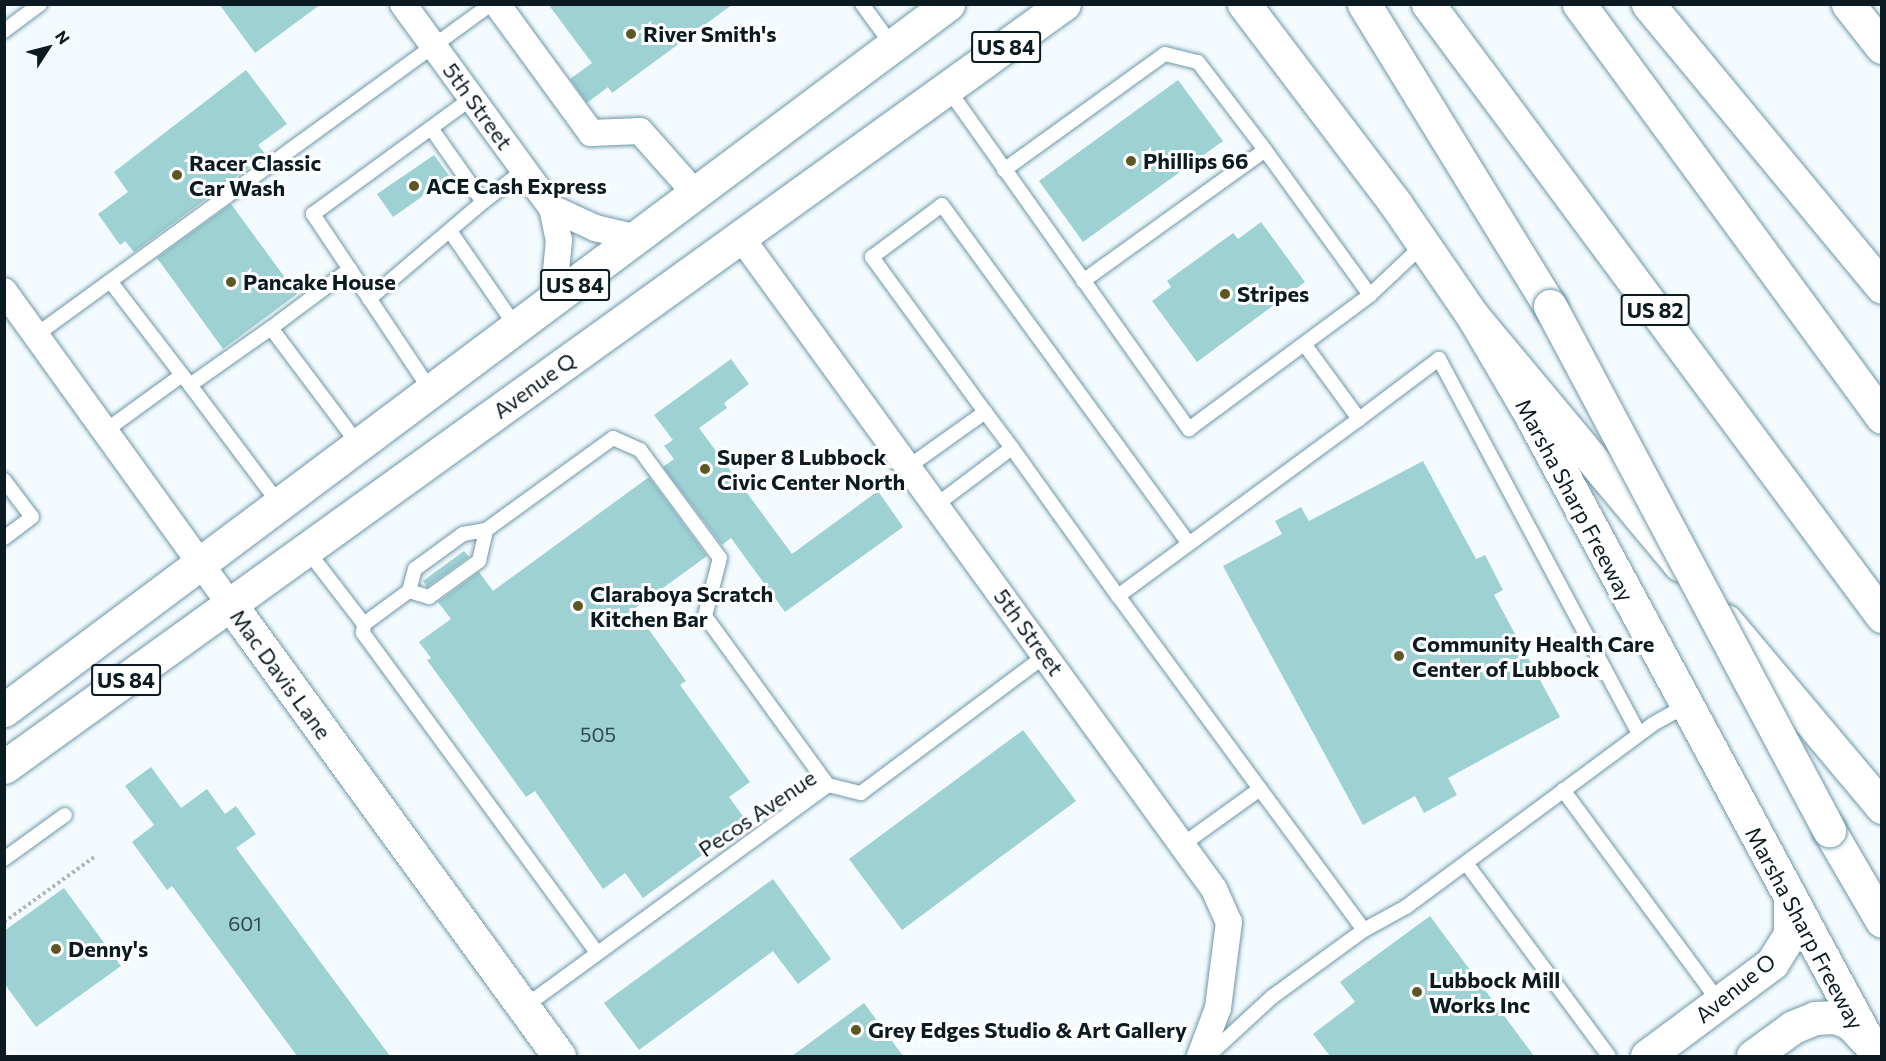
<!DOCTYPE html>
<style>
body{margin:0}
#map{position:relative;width:1886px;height:1061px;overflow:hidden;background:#f3fbff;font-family:Commissioner,sans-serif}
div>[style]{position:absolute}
.building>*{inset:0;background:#9dd1d4}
.path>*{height:4px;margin-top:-2px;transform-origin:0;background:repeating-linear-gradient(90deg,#adb8bc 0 3px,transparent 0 6px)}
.roads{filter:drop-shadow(0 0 2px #6f97a7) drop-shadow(0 0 2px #6f97a7)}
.service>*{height:14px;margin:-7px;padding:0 7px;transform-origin:7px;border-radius:7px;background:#fff}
.minor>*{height:26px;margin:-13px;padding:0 13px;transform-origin:13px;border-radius:13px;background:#fff}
.tertiary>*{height:33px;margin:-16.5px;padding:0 16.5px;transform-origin:16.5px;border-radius:16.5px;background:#fff}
.secondary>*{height:33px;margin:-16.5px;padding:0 16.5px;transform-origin:16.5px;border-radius:16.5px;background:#fff}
.trunk>*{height:33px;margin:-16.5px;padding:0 16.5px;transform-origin:16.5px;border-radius:16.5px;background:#fff}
.motorway>*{height:33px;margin:-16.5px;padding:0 16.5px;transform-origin:16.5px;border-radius:16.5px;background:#fff}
.bridges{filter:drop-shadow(0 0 2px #6f97a7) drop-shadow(0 0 2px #6f97a7)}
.motorway-bridge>*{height:33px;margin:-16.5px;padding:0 16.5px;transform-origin:16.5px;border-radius:16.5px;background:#fff}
.dots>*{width:16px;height:16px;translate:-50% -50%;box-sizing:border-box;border:3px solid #fff;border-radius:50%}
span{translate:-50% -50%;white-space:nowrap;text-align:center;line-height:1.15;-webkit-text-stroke:6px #fff;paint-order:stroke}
.number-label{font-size:20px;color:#30484e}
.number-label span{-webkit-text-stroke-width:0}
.shield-label span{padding:2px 4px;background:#fff;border:2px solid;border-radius:4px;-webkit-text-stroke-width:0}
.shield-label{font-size:21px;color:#0b1b21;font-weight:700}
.poi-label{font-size:22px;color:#0b1b21;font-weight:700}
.left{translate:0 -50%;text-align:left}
.street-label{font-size:22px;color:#0b1b21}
.frame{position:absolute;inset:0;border:6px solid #0b1b21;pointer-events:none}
.north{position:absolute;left:18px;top:18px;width:60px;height:60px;-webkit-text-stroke:4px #fff;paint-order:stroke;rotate:54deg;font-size:16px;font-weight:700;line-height:24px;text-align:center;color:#0b1b21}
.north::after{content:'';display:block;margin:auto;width:21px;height:27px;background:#0b1b21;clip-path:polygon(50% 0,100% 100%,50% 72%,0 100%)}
</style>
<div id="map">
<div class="building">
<i style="clip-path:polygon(219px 4px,321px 4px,255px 53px)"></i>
<i style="clip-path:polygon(548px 4px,733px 4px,612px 93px,608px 87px,587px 103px,570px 79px,592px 63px)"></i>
<i style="clip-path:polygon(246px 70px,287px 124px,258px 145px,266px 155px,134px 252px,125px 241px,120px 245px,98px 214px,128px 192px,114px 172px)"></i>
<i style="clip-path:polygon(1178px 80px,1223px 141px,1083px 242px,1039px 181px)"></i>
<i style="clip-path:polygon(434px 155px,450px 177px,393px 217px,377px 194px)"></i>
<i style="clip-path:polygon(231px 204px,297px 294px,223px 349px,157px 258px)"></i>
<i style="clip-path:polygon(1261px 222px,1305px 282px,1197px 362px,1152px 301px,1171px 287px,1167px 281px,1233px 233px,1238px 239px)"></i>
<i style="clip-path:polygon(731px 359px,749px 384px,724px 403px,727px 408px,699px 428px,792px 554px,878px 491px,903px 527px,785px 612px,731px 538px,722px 545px,663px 467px,674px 459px,664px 446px,673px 440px,654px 415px)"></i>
<i style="clip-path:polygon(1423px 461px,1476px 559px,1485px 555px,1503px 590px,1494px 595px,1560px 717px,1448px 778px,1457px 795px,1424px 813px,1415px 796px,1363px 825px,1223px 566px,1282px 534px,1275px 521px,1301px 507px,1309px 521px)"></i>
<i style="clip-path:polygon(649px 477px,707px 556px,634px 609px,686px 681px,680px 685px,750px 782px,729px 797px,747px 822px,643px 898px,625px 873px,603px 889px,535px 791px,526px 797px,427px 660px,431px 658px,419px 642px,451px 619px,438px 602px,479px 572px,493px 591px)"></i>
<i style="clip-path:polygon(464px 551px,469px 557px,427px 587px,423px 581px)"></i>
<i style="clip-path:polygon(1023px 730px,1076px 801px,902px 930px,849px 859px)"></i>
<i style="clip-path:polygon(151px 767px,181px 808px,207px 789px,225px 814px,236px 806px,256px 834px,236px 848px,390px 1056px,297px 1056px,172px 886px,167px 890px,132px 842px,154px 825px,125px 786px)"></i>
<i style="clip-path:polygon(773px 879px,831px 959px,798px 984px,773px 951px,639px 1050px,604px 1003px)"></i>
<i style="clip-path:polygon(64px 888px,121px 966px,36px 1027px,4px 983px,4px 931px)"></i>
<i style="clip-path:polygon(1430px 916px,1534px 1056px,1330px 1056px,1313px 1034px,1355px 1002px,1340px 982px)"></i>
<i style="clip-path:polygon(864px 1003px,903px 1056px,792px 1056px)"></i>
</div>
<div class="path">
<i style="left:4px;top:922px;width:111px;rotate:-35.8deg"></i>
</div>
<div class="roads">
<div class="service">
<i style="left:862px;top:4px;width:51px;rotate:53.8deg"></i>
<i style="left:4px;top:31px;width:45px;rotate:-36.9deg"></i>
<i style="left:948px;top:89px;width:417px;rotate:54.7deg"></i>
<i style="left:1189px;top:429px;width:225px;rotate:-36.5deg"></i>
<i style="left:1370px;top:295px;width:73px;rotate:-43.3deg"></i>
<i style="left:431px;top:128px;width:90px;rotate:54.9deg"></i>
<i style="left:483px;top:202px;width:52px;rotate:-38deg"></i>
<i style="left:1004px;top:170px;width:198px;rotate:-35.8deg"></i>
<i style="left:1165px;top:54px;width:34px;rotate:14deg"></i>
<i style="left:1198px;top:62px;width:111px;rotate:52.7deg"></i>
<i style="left:450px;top:231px;width:118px;rotate:55.4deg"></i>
<i style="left:350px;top:269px;width:99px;rotate:143.2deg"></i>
<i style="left:271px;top:328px;width:146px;rotate:53.1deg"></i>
<i style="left:110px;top:281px;width:118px;rotate:52.5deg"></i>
<i style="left:1083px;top:281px;width:224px;rotate:-35.7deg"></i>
<i style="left:1265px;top:150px;width:179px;rotate:54.1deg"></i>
<i style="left:369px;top:299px;width:150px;rotate:-40.4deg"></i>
<i style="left:271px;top:328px;width:99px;rotate:144.9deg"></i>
<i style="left:190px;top:385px;width:150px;rotate:53.1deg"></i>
<i style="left:36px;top:335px;width:563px;rotate:-36.03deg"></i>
<i style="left:431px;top:391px;width:213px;rotate:-123.7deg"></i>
<i style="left:313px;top:214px;width:197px;rotate:-36.1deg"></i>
<i style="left:985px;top:412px;width:45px;rotate:53.1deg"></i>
<i style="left:1359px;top:419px;width:100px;rotate:-36.9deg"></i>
<i style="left:1439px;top:359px;width:425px;rotate:61.9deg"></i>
<i style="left:105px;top:431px;width:95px;rotate:-36deg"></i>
<i style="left:182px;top:375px;width:8px;rotate:50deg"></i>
<i style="left:908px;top:467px;width:95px;rotate:-35.5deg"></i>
<i style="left:985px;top:412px;width:192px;rotate:-126.1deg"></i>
<i style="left:872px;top:257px;width:87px;rotate:-36.6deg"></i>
<i style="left:942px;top:205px;width:419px;rotate:53.9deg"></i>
<i style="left:4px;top:480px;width:46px;rotate:52.9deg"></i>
<i style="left:32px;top:517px;width:35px;rotate:143deg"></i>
<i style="left:936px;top:505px;width:95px;rotate:-36.9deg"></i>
<i style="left:1012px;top:448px;width:182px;rotate:54.4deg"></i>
<i style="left:307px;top:550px;width:93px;rotate:52.4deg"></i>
<i style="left:364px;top:624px;width:56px;rotate:-36.3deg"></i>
<i style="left:409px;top:591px;width:21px;rotate:17deg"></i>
<i style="left:429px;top:597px;width:62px;rotate:-35.8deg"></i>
<i style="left:479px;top:561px;width:32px;rotate:-77deg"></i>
<i style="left:486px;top:530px;width:157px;rotate:-35.9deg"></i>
<i style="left:613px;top:438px;width:30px;rotate:24deg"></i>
<i style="left:640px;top:450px;width:134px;rotate:53.5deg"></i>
<i style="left:720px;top:558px;width:60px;rotate:104.5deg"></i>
<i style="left:705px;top:616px;width:209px;rotate:54deg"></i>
<i style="left:409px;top:591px;width:23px;rotate:-75deg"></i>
<i style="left:415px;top:569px;width:59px;rotate:-36.1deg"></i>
<i style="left:463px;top:534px;width:23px;rotate:-10deg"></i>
<i style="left:364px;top:624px;width:9px;rotate:96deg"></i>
<i style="left:363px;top:633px;width:396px;rotate:53.8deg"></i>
<i style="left:1260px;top:789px;width:175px;rotate:53.6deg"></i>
<i style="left:1364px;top:930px;width:48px;rotate:-28.7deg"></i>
<i style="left:1406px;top:907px;width:307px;rotate:-36.5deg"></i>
<i style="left:1653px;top:724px;width:38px;rotate:-29deg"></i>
<i style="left:1563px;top:790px;width:265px;rotate:53.6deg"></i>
<i style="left:1182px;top:845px;width:96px;rotate:-35.7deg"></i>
<i style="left:1260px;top:789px;width:240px;rotate:-126.3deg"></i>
<i style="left:1118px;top:596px;width:299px;rotate:-36.3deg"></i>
<i style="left:1359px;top:419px;width:92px;rotate:-126.1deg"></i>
<i style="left:4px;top:859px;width:75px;rotate:-35.8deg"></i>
<i style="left:1466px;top:863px;width:240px;rotate:53.5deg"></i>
<i style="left:524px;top:1007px;width:376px;rotate:-36.1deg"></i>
<i style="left:828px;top:785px;width:34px;rotate:14deg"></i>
<i style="left:861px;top:793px;width:231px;rotate:-36.7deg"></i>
<i style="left:1208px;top:1056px;width:87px;rotate:-42.7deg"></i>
<i style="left:1272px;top:997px;width:114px;rotate:-36.1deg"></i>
</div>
<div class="minor">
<i style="left:403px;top:4px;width:253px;rotate:53.9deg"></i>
<i style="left:552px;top:208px;width:33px;rotate:78deg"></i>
<i style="left:559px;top:240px;width:61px;rotate:95.6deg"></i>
<i style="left:497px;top:4px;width:160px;rotate:53.9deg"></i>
<i style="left:591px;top:133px;width:49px;rotate:-2.3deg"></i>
<i style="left:640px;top:131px;width:84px;rotate:48.4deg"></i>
<i style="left:552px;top:208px;width:47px;rotate:24.9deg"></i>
<i style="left:595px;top:228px;width:43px;rotate:13.4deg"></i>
<i style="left:740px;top:236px;width:807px;rotate:54.02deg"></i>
<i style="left:1214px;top:889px;width:36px;rotate:66deg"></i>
<i style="left:1229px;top:922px;width:87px;rotate:97.3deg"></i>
<i style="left:1218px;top:1008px;width:51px;rotate:110.6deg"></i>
<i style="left:4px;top:291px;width:386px;rotate:54.2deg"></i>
</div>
<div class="tertiary">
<i style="left:230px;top:604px;width:559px;rotate:53.95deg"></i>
<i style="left:1647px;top:1056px;width:156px;rotate:-36.6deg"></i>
<i style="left:1772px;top:963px;width:34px;rotate:-58deg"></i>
<i style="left:1790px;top:934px;width:34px;rotate:-90deg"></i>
<i style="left:1753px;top:1056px;width:49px;rotate:-35.9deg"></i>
<i style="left:1793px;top:1027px;width:24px;rotate:-22deg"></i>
<i style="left:1815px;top:1018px;width:20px;rotate:-3deg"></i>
<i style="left:1835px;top:1017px;width:16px;rotate:22deg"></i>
<i style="left:1850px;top:1023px;width:23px;rotate:47deg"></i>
</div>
<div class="secondary">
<i style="left:1244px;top:4px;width:250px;rotate:52.8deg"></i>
<i style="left:1395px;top:203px;width:136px;rotate:55.5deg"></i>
<i style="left:1472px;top:315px;width:110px;rotate:59.5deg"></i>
<i style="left:1528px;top:410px;width:734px;rotate:61.69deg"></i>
<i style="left:1848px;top:4px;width:55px;rotate:51.7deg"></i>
</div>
<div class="trunk">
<i style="left:4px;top:710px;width:1179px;rotate:-36.79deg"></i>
<i style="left:4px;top:767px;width:1306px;rotate:-35.75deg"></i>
</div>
<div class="motorway">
<i style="left:1364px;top:4px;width:355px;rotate:58.4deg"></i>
<i style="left:1428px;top:4px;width:762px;rotate:53.43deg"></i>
<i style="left:1579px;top:4px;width:512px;rotate:53.73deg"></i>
<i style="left:1648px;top:4px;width:367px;rotate:50.4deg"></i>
<i style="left:1472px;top:315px;width:325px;rotate:50.2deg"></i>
<i style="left:1726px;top:621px;width:243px;rotate:50deg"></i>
<i style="left:1829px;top:830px;width:105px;rotate:59.8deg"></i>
</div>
</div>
<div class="bridges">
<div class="motorway-bridge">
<i style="left:1550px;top:306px;width:594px;rotate:61.97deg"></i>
</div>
</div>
<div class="dots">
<i style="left:631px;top:34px;background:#5c5824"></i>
<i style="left:1131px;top:161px;background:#5c5824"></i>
<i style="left:177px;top:175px;background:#5c5824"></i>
<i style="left:414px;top:186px;background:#5c5824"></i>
<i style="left:231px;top:282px;background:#5c5824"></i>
<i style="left:1225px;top:294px;background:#5c5824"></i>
<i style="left:705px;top:469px;background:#5c5824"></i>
<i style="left:578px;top:606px;background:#5c5824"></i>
<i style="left:1399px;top:656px;background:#5c5824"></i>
<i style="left:56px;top:949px;background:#5c5824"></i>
<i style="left:1417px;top:992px;background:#5c5824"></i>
<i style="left:856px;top:1030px;background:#5c5824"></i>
</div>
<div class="number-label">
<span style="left:598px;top:734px">505</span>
<span style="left:245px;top:923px">601</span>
</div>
<div class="shield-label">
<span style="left:1006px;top:47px">US 84</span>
<span style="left:575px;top:285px">US 84</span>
<span style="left:1655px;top:310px">US 82</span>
<span style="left:126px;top:680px">US 84</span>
</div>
<div class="poi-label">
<span class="left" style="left:643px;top:34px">River Smith's</span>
<span class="left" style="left:1143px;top:161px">Phillips 66</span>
<span class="left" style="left:189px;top:175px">Racer Classic<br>Car Wash</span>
<span class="left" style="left:426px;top:186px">ACE Cash Express</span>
<span class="left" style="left:243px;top:282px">Pancake House</span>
<span class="left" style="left:1237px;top:294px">Stripes</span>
<span class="left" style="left:717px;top:469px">Super 8 Lubbock<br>Civic Center North</span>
<span class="left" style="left:590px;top:606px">Claraboya Scratch<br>Kitchen Bar</span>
<span class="left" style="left:1412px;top:656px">Community Health Care<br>Center of Lubbock</span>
<span class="left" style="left:68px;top:949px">Denny's</span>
<span class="left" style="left:1429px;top:992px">Lubbock Mill<br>Works Inc</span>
<span class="left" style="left:868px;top:1030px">Grey Edges Studio &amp; Art Gallery</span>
</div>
<div class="street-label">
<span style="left:478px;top:106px;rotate:54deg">5th Street</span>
<span style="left:534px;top:385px;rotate:-36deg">Avenue Q</span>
<span style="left:1575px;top:500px;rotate:62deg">Marsha Sharp Freeway</span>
<span style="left:1029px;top:632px;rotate:54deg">5th Street</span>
<span style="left:281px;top:674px;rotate:54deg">Mac Davis Lane</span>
<span style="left:757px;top:813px;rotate:-34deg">Pecos Avenue</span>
<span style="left:1805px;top:928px;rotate:62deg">Marsha Sharp Freeway</span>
<span style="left:1735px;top:988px;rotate:-39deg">Avenue O</span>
</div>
<div class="frame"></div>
<div class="north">N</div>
</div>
